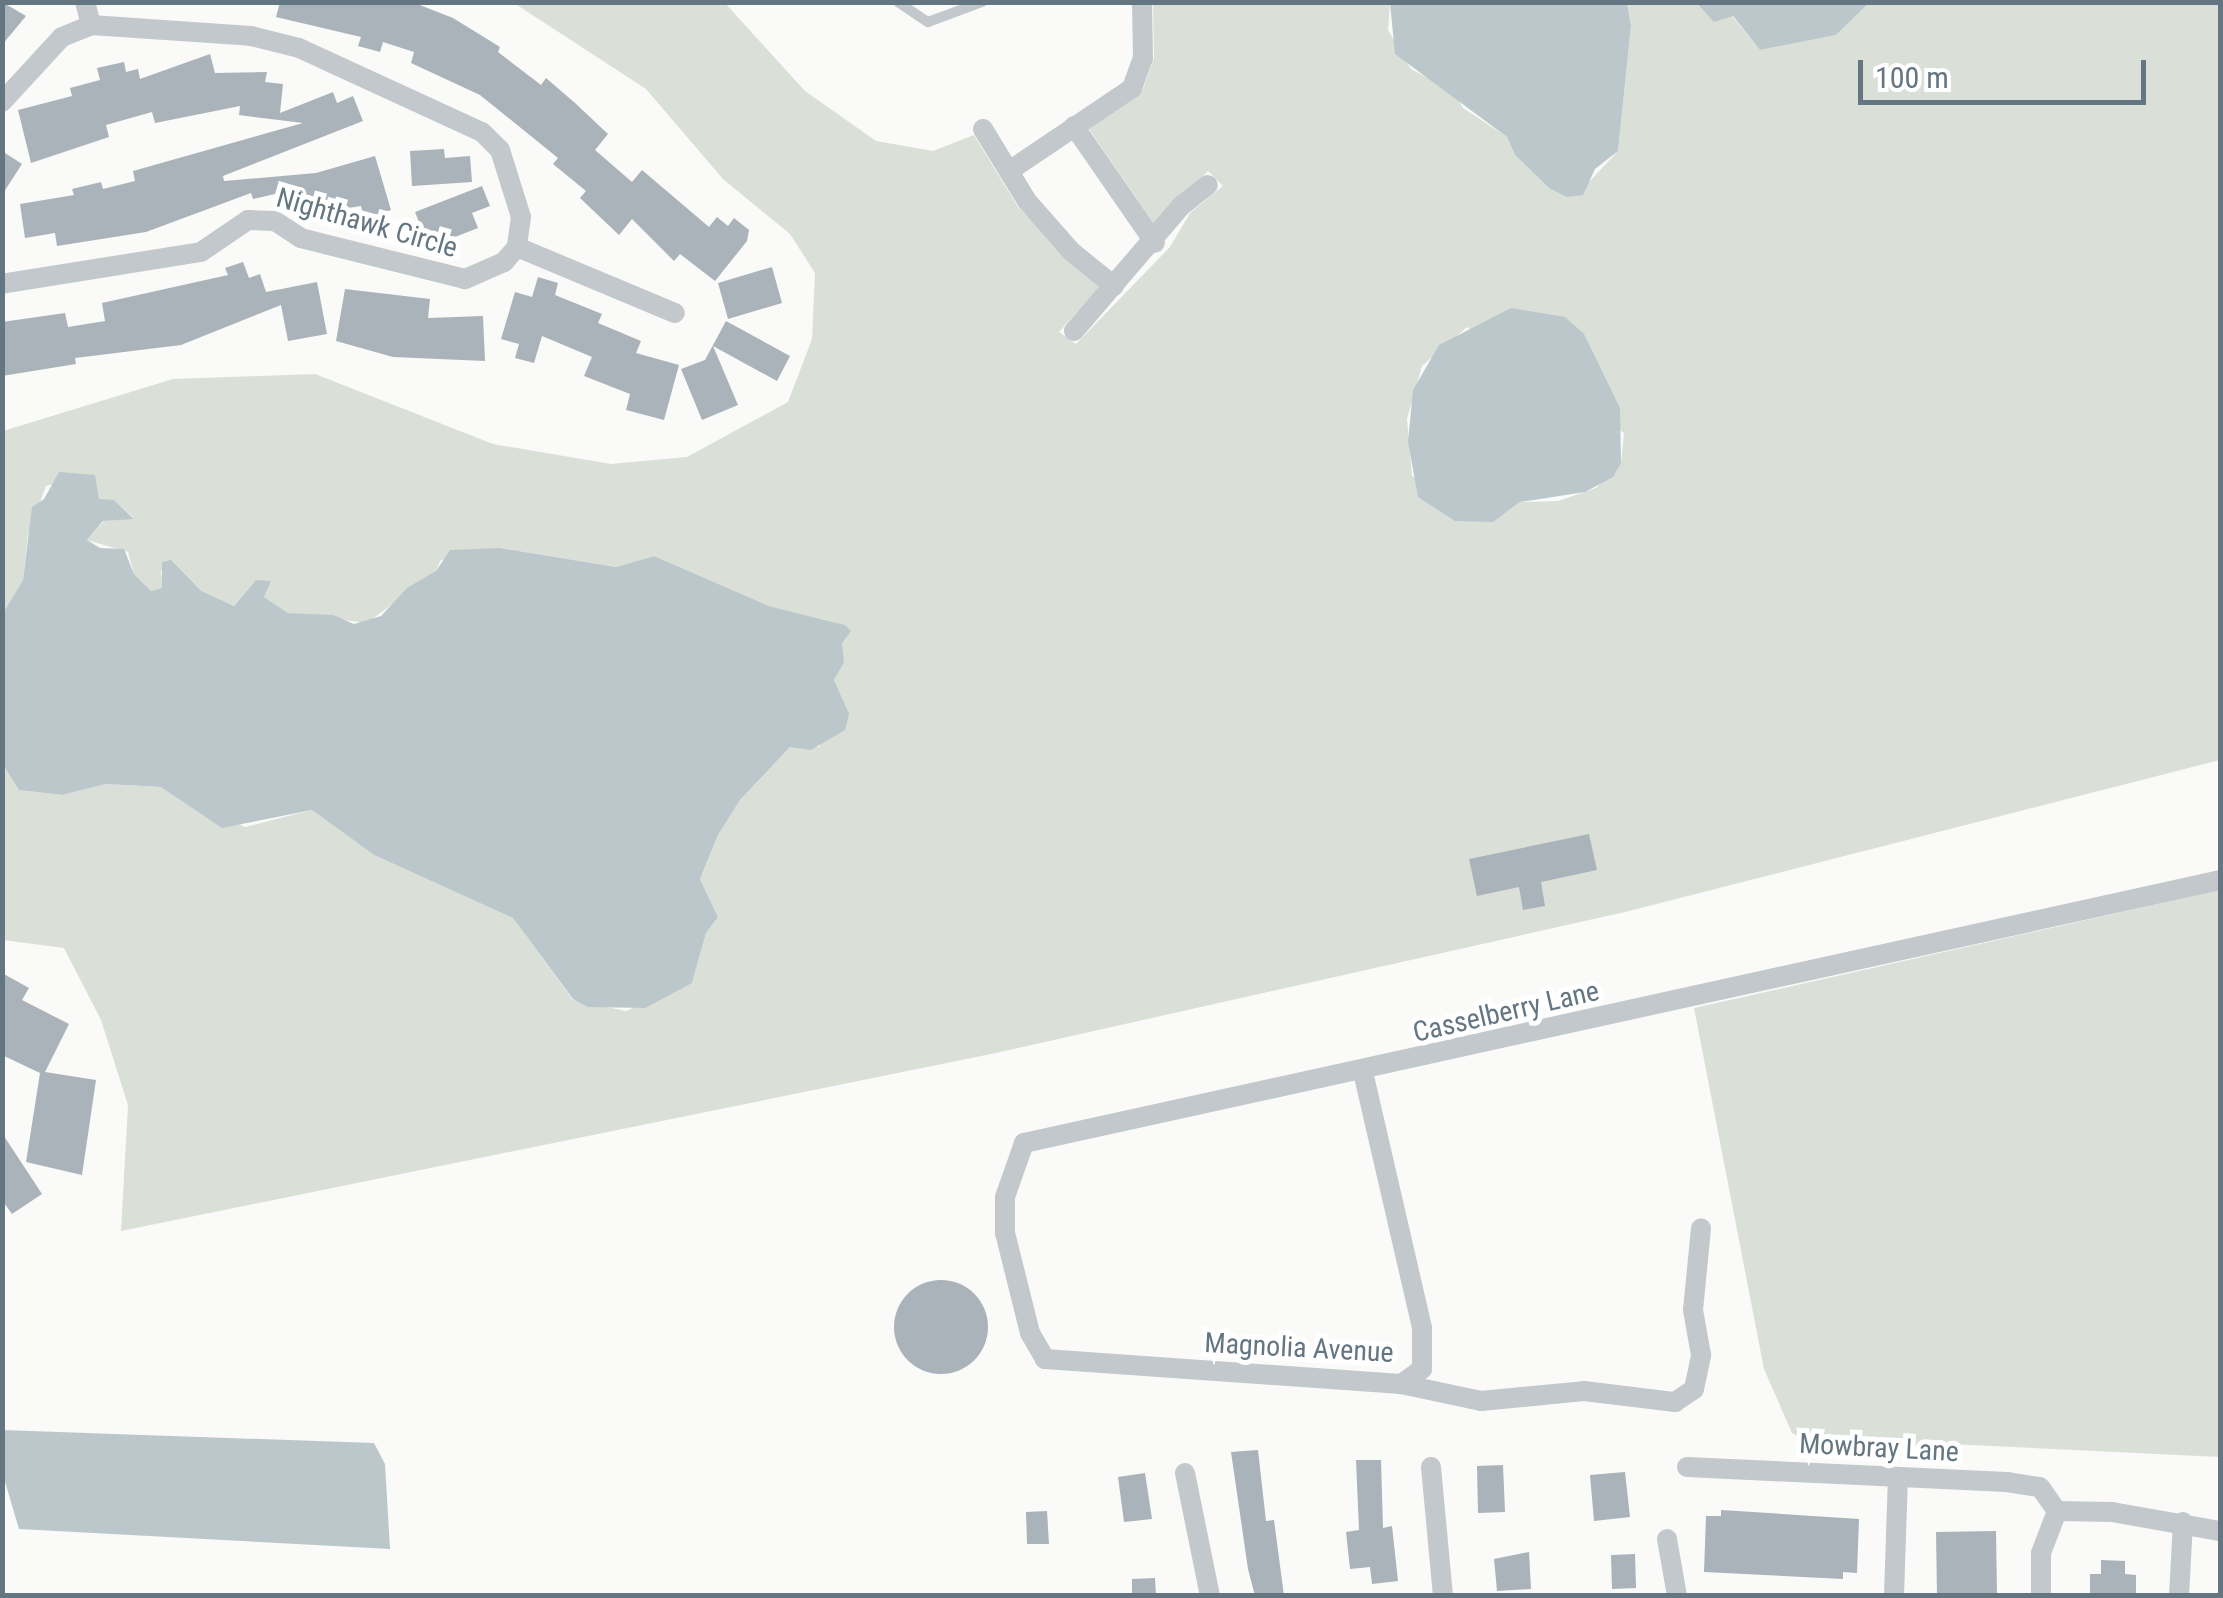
<!DOCTYPE html>
<style>
body{margin:0}
#map{position:relative;width:2223px;height:1598px;overflow:hidden;background:#fafaf8;font-family:"Roboto Condensed",sans-serif}
div>[style]{position:absolute}
.green>*{inset:0;background:#dadfd7}
.water>*{inset:0;background:#bbc7cb}
.building>*{inset:0;background:#aab3b9}
.round{border-radius:50%}
.lane>*{height:10px;margin:-5px;padding:0 5px;transform-origin:5px;border-radius:5px;background:#c3c8cc}
.street>*{height:20px;margin:-10px;padding:0 10px;transform-origin:10px;border-radius:10px;background:#c3c8cc}
span{translate:-50% -50%;white-space:nowrap;text-align:center;line-height:1.15;-webkit-text-stroke:10px #fff;paint-order:stroke}
.street-label{font-size:28px;color:#657683}
.frame{position:absolute;inset:0;border:5px solid #657683;pointer-events:none}
.scale{position:absolute;left:1858px;top:60px;width:288px;height:45px;box-sizing:border-box;border:5px solid #657683;border-top:0;padding-left:12px;font-size:30px;line-height:35px;white-space:nowrap;color:#657683;-webkit-text-stroke:8px #fff;paint-order:stroke}
</style>
<div id="map">
<div class="green">
<i style="clip-path:polygon(evenodd,514px 3px,725px 3px,805px 91px,876px 141px,933px 151px,974px 135px,1018px 207px,1099px 287px,1059px 332px,1076px 344px,1170px 247px,1190px 213px,1223px 186px,1208px 171px,1155px 225px,1089px 129px,1142px 91px,1154px 58px,1153px 3px,1390px 3px,1388px 30px,1411px 69px,1454px 92px,1463px 108px,1507px 137px,1515px 155px,1549px 188px,1591px 180px,1618px 151px,1631px 26px,1627px 3px,1697px 3px,1713px 17px,1732px 16px,1760px 50px,1836px 35px,1869px 3px,2220px 3px,2220px 760px,1625px 912px,991px 1054px,121px 1231px,128px 1105px,101px 1020px,64px 948px,3px 940px,3px 765px,19px 790px,62px 795px,106px 784px,161px 787px,245px 827px,312px 810px,374px 855px,513px 918px,573px 1000px,626px 1011px,692px 983px,706px 933px,718px 917px,700px 879px,718px 835px,740px 800px,790px 747px,819px 747px,843px 701px,834px 680px,844px 663px,834px 622px,769px 606px,654px 556px,616px 567px,500px 548px,464px 551px,440px 561px,436px 571px,367px 623px,288px 613px,264px 597px,270px 582px,256px 580px,234px 606px,201px 592px,176px 566px,161px 571px,163px 588px,151px 591px,134px 574px,128px 552px,87px 540px,104px 521px,134px 518px,114px 500px,99px 500px,96px 483px,85px 475px,46px 486px,28px 534px,23px 580px,3px 613px,3px 431px,173px 379px,315px 374px,493px 444px,611px 464px,687px 457px,788px 402px,812px 339px,815px 273px,790px 234px,723px 179px,646px 89px,514px 3px,1467px 327px,1624px 433px,1621px 463px,1596px 488px,1558px 501px,1520px 502px,1504px 514px,1412px 476px,1407px 419px,1422px 366px,1467px 327px)"></i>
<i style="clip-path:polygon(2220px 890px,2220px 1457px,1950px 1444px,1829px 1452px,1792px 1433px,1764px 1369px,1694px 1008px)"></i>
</div>
<div class="water">
<i style="clip-path:polygon(1390px 3px,1627px 3px,1631px 26px,1618px 151px,1595px 169px,1583px 195px,1567px 197px,1549px 188px,1515px 155px,1507px 137px,1395px 54px)"></i>
<i style="clip-path:polygon(1697px 3px,1869px 3px,1836px 35px,1760px 50px,1733px 16px,1714px 22px)"></i>
<i style="clip-path:polygon(1511px 308px,1565px 317px,1584px 334px,1620px 408px,1621px 463px,1613px 477px,1585px 492px,1520px 502px,1493px 522px,1455px 521px,1418px 497px,1408px 442px,1413px 390px,1439px 345px)"></i>
<i style="clip-path:polygon(59px 472px,95px 475px,99px 499px,114px 500px,134px 519px,103px 521px,87px 540px,100px 548px,124px 549px,134px 574px,151px 591px,162px 588px,162px 562px,171px 560px,201px 591px,234px 606px,256px 580px,271px 581px,264px 597px,288px 613px,333px 615px,354px 624px,381px 616px,407px 588px,436px 571px,450px 550px,500px 548px,616px 567px,654px 556px,769px 606px,845px 625px,851px 631px,842px 643px,844px 663px,834px 680px,849px 714px,845px 730px,811px 750px,790px 747px,740px 800px,718px 835px,700px 879px,718px 917px,706px 933px,692px 983px,645px 1008px,588px 1007px,573px 999px,513px 918px,374px 855px,312px 810px,222px 828px,161px 787px,106px 784px,62px 795px,19px 790px,3px 765px,3px 613px,23px 580px,32px 507px,44px 499px)"></i>
<i style="clip-path:polygon(2px 1430px,374px 1443px,385px 1464px,390px 1549px,19px 1529px,3px 1475px)"></i>
</div>
<div class="building">
<i style="clip-path:polygon(2px 2px,26px 16px,2px 45px)"></i>
<i style="clip-path:polygon(280px 2px,412px 2px,453px 18px,500px 47px,498px 52px,541px 85px,546px 78px,575px 103px,608px 134px,595px 150px,632px 182px,642px 170px,709px 227px,717px 217px,728px 226px,734px 218px,749px 230px,747px 241px,715px 281px,680px 254px,674px 261px,632px 219px,619px 235px,580px 198px,586px 191px,553px 164px,558px 158px,480px 95px,411px 63px,414px 52px,383px 42px,380px 52px,358px 46px,361px 37px,276px 17px)"></i>
<i style="clip-path:polygon(210px 54px,215px 73px,267px 72px,265px 82px,283px 84px,280px 113px,333px 92px,337px 103px,353px 96px,363px 121px,223px 176px,224px 181px,316px 173px,375px 156px,391px 210px,364px 218px,361px 206px,316px 213px,314px 200px,299px 202px,297px 189px,253px 199px,251px 193px,146px 232px,57px 246px,55px 233px,25px 238px,20px 204px,74px 195px,72px 189px,101px 182px,103px 189px,135px 181px,133px 171px,303px 123px,239px 115px,240px 106px,155px 123px,152px 112px,106px 125px,109px 137px,31px 163px,18px 110px,72px 96px,70px 88px,100px 80px,97px 68px,124px 62px,126px 72px,138px 69px,140px 79px)"></i>
<i style="clip-path:polygon(444px 149px,445px 158px,470px 156px,472px 182px,412px 186px,410px 151px)"></i>
<i style="clip-path:polygon(2px 151px,22px 164px,2px 195px)"></i>
<i style="clip-path:polygon(482px 186px,490px 206px,472px 213px,478px 228px,429px 247px,415px 212px)"></i>
<i style="clip-path:polygon(243px 262px,249px 278px,260px 274px,266px 292px,317px 282px,327px 334px,288px 341px,281px 305px,181px 345px,75px 358px,76px 364px,2px 376px,2px 322px,65px 313px,68px 327px,105px 321px,102px 303px,228px 275px,225px 268px)"></i>
<i style="clip-path:polygon(772px 267px,782px 303px,728px 319px,718px 283px)"></i>
<i style="clip-path:polygon(538px 277px,558px 283px,555px 295px,602px 314px,598px 323px,641px 341px,636px 353px,679px 365px,664px 420px,626px 410px,630px 394px,584px 376px,592px 357px,542px 336px,534px 363px,515px 358px,519px 344px,501px 339px,515px 292px,532px 297px)"></i>
<i style="clip-path:polygon(345px 289px,430px 299px,428px 318px,483px 316px,485px 361px,393px 357px,336px 341px)"></i>
<i style="clip-path:polygon(726px 321px,790px 356px,777px 381px,713px 346px,738px 405px,702px 420px,681px 369px,705px 360px)"></i>
<i style="clip-path:polygon(1589px 834px,1597px 870px,1541px 882px,1545px 906px,1523px 910px,1519px 887px,1477px 896px,1469px 859px)"></i>
<i style="clip-path:polygon(2px 973px,29px 988px,22px 1000px,69px 1024px,45px 1072px,96px 1080px,82px 1175px,26px 1162px,40px 1073px,2px 1055px)"></i>
<i style="clip-path:polygon(2px 1133px,42px 1194px,12px 1214px,2px 1200px)"></i>
<i class="round" style="left:894px;top:1280px;width:94px;height:94px"></i>
<i style="clip-path:polygon(1258px 1450px,1266px 1521px,1274px 1520px,1284px 1596px,1255px 1596px,1248px 1569px,1231px 1452px)"></i>
<i style="clip-path:polygon(1356px 1460px,1381px 1460px,1383px 1528px,1392px 1526px,1398px 1581px,1372px 1584px,1370px 1567px,1350px 1569px,1346px 1532px,1359px 1530px)"></i>
<i style="clip-path:polygon(1503px 1465px,1505px 1512px,1478px 1513px,1477px 1466px)"></i>
<i style="clip-path:polygon(1625px 1472px,1630px 1517px,1594px 1521px,1590px 1475px)"></i>
<i style="clip-path:polygon(1145px 1473px,1152px 1519px,1124px 1522px,1118px 1477px)"></i>
<i style="clip-path:polygon(1721px 1510px,1859px 1519px,1857px 1573px,1843px 1572px,1843px 1579px,1704px 1572px,1706px 1516px,1721px 1516px)"></i>
<i style="clip-path:polygon(1047px 1511px,1049px 1544px,1027px 1544px,1026px 1512px)"></i>
<i style="clip-path:polygon(1996px 1531px,1997px 1596px,1937px 1596px,1936px 1532px)"></i>
<i style="clip-path:polygon(1529px 1552px,1531px 1589px,1497px 1591px,1494px 1559px)"></i>
<i style="clip-path:polygon(1635px 1554px,1636px 1588px,1612px 1589px,1611px 1555px)"></i>
<i style="clip-path:polygon(2101px 1560px,2125px 1561px,2125px 1574px,2136px 1575px,2136px 1596px,2090px 1596px,2090px 1574px,2101px 1574px)"></i>
<i style="clip-path:polygon(1155px 1578px,1156px 1596px,1132px 1596px,1132px 1579px)"></i>
</div>
<div class="lane">
<i style="left:898px;top:2px;width:36px;rotate:34deg"></i>
<i style="left:928px;top:22px;width:58px;rotate:-20.3deg"></i>
</div>
<div class="street">
<i style="left:85px;top:2px;width:24px;rotate:75deg"></i>
<i style="left:2px;top:102px;width:88px;rotate:-47.3deg"></i>
<i style="left:62px;top:37px;width:31px;rotate:-22deg"></i>
<i style="left:91px;top:25px;width:160px;rotate:3.9deg"></i>
<i style="left:251px;top:36px;width:49px;rotate:14deg"></i>
<i style="left:299px;top:48px;width:201px;rotate:24.7deg"></i>
<i style="left:482px;top:132px;width:25px;rotate:45deg"></i>
<i style="left:500px;top:150px;width:70px;rotate:72.6deg"></i>
<i style="left:521px;top:217px;width:30px;rotate:98deg"></i>
<i style="left:517px;top:247px;width:20px;rotate:131deg"></i>
<i style="left:504px;top:262px;width:43px;rotate:156.4deg"></i>
<i style="left:465px;top:279px;width:169px;rotate:-166deg"></i>
<i style="left:301px;top:238px;width:31px;rotate:-147deg"></i>
<i style="left:275px;top:221px;width:27px;rotate:-178deg"></i>
<i style="left:248px;top:220px;width:57px;rotate:145.8deg"></i>
<i style="left:201px;top:252px;width:202px;rotate:170.9deg"></i>
<i style="left:1074px;top:126px;width:142px;rotate:55.3deg"></i>
<i style="left:983px;top:129px;width:84px;rotate:58.6deg"></i>
<i style="left:1027px;top:201px;width:68px;rotate:48.6deg"></i>
<i style="left:1072px;top:252px;width:54px;rotate:39deg"></i>
<i style="left:1012px;top:169px;width:145px;rotate:-34deg"></i>
<i style="left:1132px;top:88px;width:32px;rotate:-70deg"></i>
<i style="left:1143px;top:58px;width:56px;rotate:-91deg"></i>
<i style="left:517px;top:247px;width:171px;rotate:22.7deg"></i>
<i style="left:1074px;top:331px;width:165px;rotate:-49.4deg"></i>
<i style="left:1181px;top:206px;width:34px;rotate:-38deg"></i>
<i style="left:1363px;top:1072px;width:263px;rotate:77deg"></i>
<i style="left:1422px;top:1328px;width:41px;rotate:90deg"></i>
<i style="left:1422px;top:1369px;width:26px;rotate:144deg"></i>
<i style="left:1401px;top:1384px;width:357px;rotate:-176deg"></i>
<i style="left:1045px;top:1359px;width:30px;rotate:-120deg"></i>
<i style="left:1030px;top:1333px;width:103px;rotate:-104deg"></i>
<i style="left:1005px;top:1233px;width:36px;rotate:-90deg"></i>
<i style="left:1005px;top:1197px;width:57px;rotate:-70.6deg"></i>
<i style="left:1024px;top:1143px;width:1225px;rotate:-12.4deg"></i>
<i style="left:1401px;top:1384px;width:82px;rotate:12deg"></i>
<i style="left:1481px;top:1401px;width:103px;rotate:-5.5deg"></i>
<i style="left:1584px;top:1391px;width:92px;rotate:6.9deg"></i>
<i style="left:1675px;top:1402px;width:23px;rotate:-34deg"></i>
<i style="left:1694px;top:1389px;width:35px;rotate:-78deg"></i>
<i style="left:1701px;top:1355px;width:46px;rotate:-100.1deg"></i>
<i style="left:1693px;top:1310px;width:82px;rotate:-84.4deg"></i>
<i style="left:1431px;top:1467px;width:130px;rotate:84.7deg"></i>
<i style="left:1687px;top:1467px;width:320px;rotate:2.7deg"></i>
<i style="left:2007px;top:1482px;width:33px;rotate:9deg"></i>
<i style="left:2040px;top:1487px;width:29px;rotate:55deg"></i>
<i style="left:1185px;top:1473px;width:126px;rotate:78.5deg"></i>
<i style="left:2057px;top:1511px;width:55px;rotate:1deg"></i>
<i style="left:2112px;top:1512px;width:110px;rotate:10deg"></i>
<i style="left:1667px;top:1539px;width:58px;rotate:80deg"></i>
<i style="left:1894px;top:1596px;width:119px;rotate:-88.1deg"></i>
<i style="left:2041px;top:1596px;width:43px;rotate:-90deg"></i>
<i style="left:2041px;top:1553px;width:45px;rotate:-69.1deg"></i>
<i style="left:2179px;top:1596px;width:74px;rotate:-86.9deg"></i>
</div>
<div class="street-label">
<span style="left:367px;top:223px;rotate:16deg">Nighthawk Circle</span>
<span style="left:1506px;top:1012px;rotate:-13deg">Casselberry Lane</span>
<span style="left:1299px;top:1348px;rotate:3deg">Magnolia Avenue</span>
<span style="left:1879px;top:1448px;rotate:3deg">Mowbray Lane</span>
</div>
<div class="frame"></div>
<div class="scale">100 m</div>
</div>
